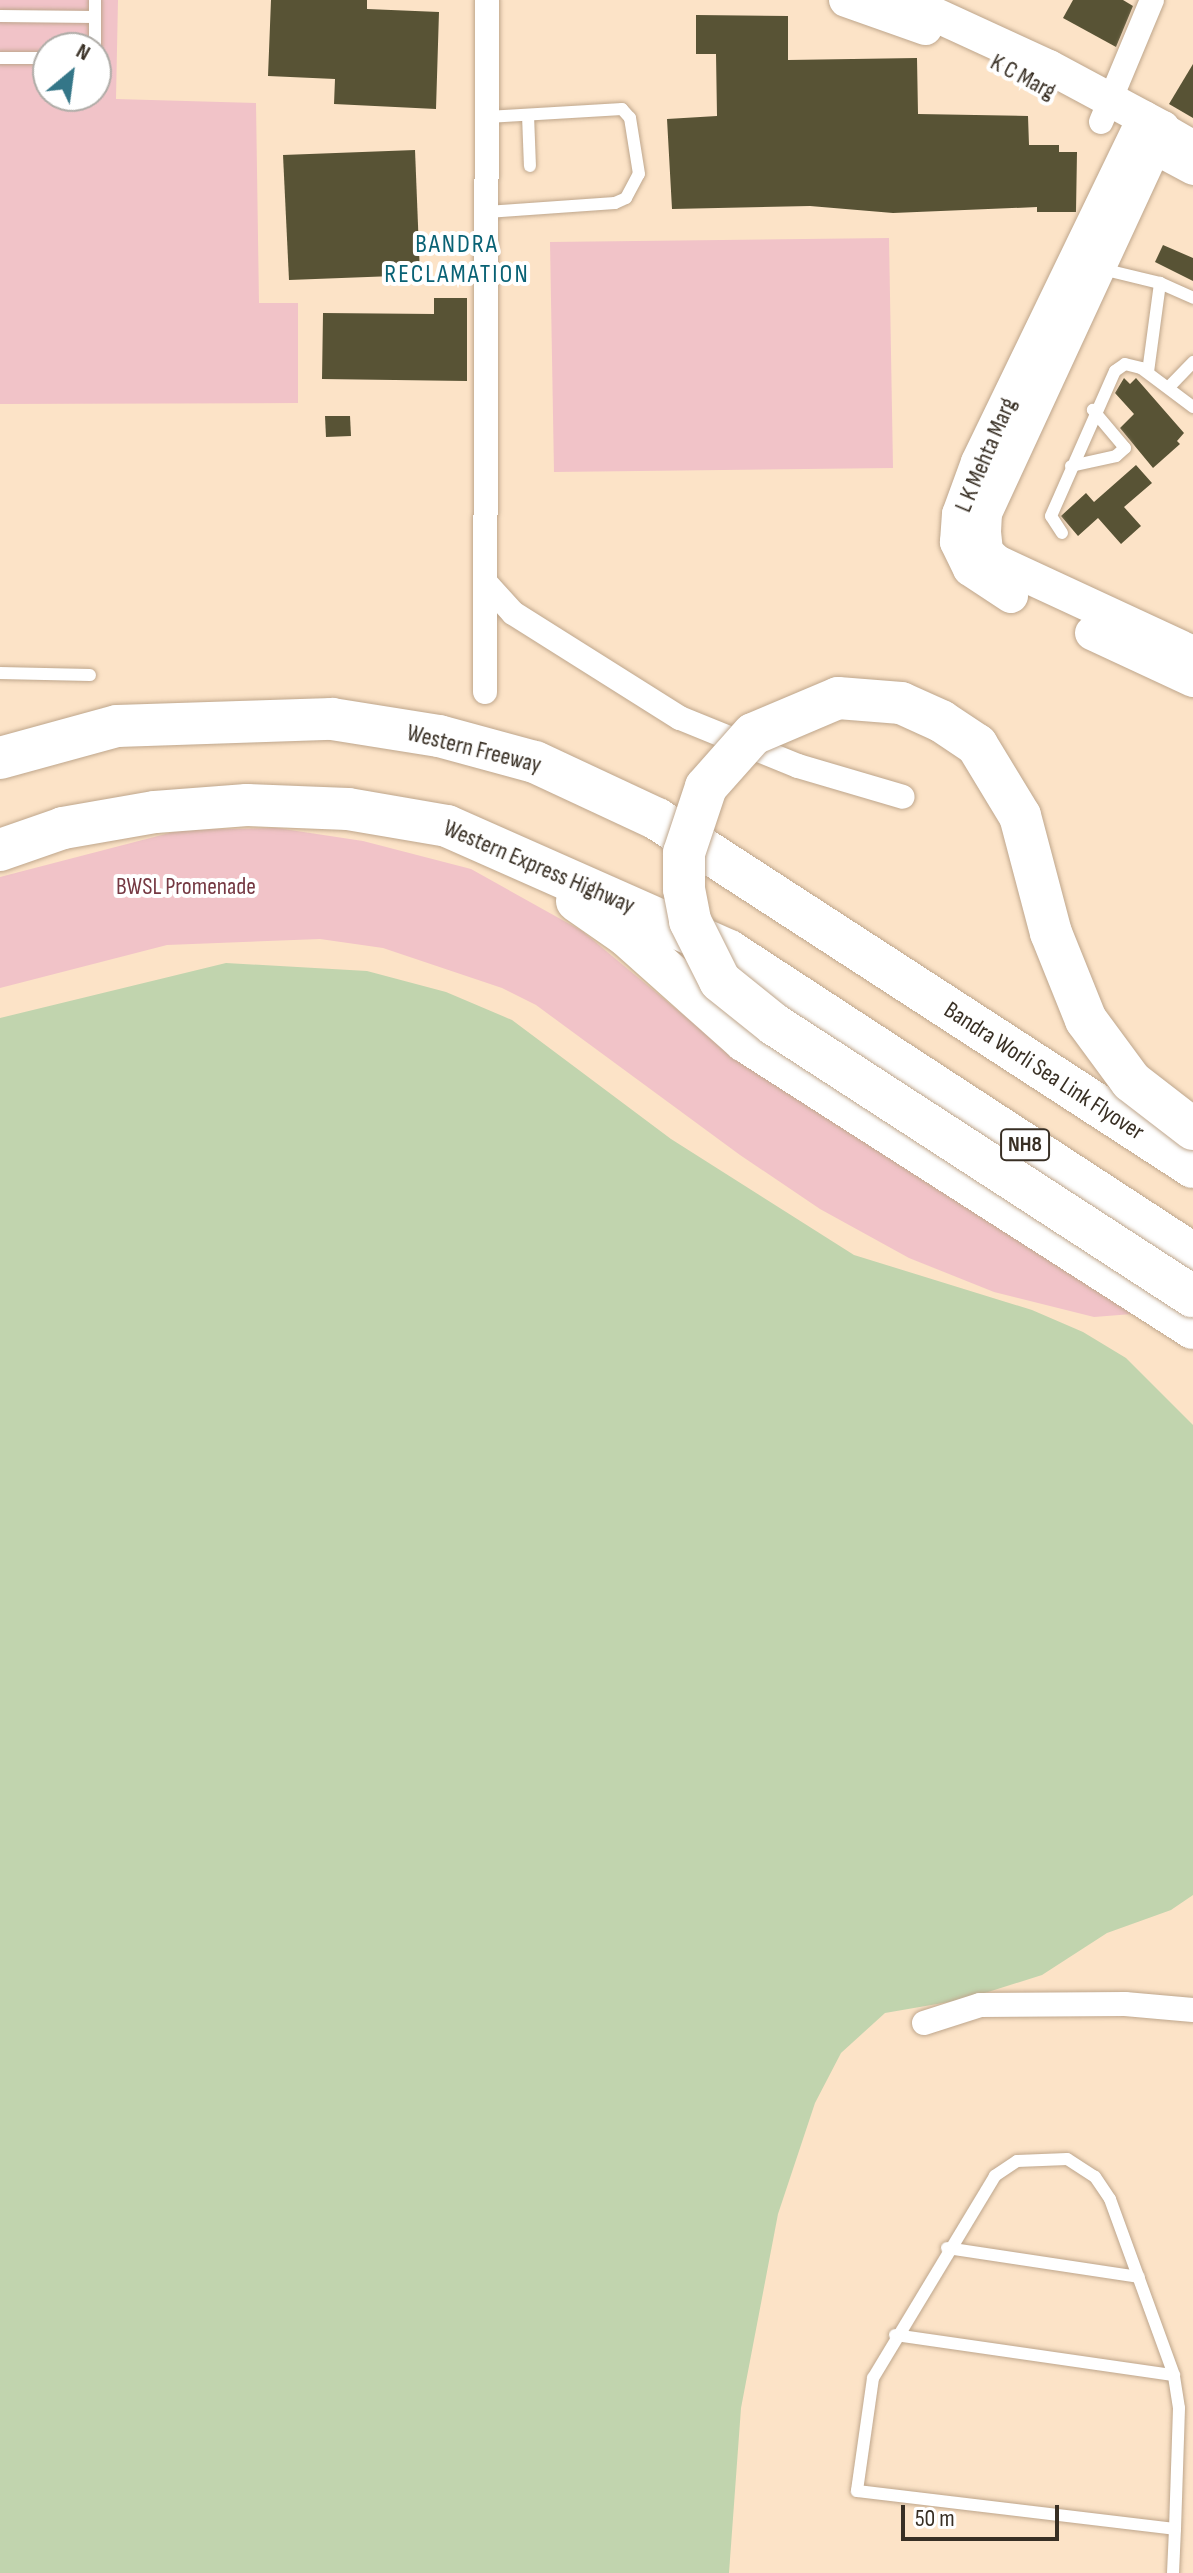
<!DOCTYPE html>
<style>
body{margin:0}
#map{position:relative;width:1193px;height:2573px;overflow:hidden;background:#fce3c7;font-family:"Sofia Sans Condensed",sans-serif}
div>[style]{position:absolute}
.green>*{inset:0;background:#f1c3c8}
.water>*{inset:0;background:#c1d4ae}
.building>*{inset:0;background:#585335}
.roads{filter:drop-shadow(0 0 2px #bea68c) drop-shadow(0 0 2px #bea68c)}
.service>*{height:12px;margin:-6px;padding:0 6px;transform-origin:6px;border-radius:6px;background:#fff}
.minor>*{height:24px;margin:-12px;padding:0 12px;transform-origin:12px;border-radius:12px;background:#fff}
.tertiary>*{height:30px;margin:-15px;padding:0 15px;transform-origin:15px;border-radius:15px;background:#fff}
.secondary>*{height:34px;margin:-17px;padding:0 17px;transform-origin:17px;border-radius:17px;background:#fff}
.motorway>*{height:42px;margin:-21px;padding:0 21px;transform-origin:21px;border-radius:21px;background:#fff}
.bridges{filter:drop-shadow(0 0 2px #bea68c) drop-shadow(0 0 2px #bea68c)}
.motorway-bridge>*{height:42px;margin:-21px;padding:0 21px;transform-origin:21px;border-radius:21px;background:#fff}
span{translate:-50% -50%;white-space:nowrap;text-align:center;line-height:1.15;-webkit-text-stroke:8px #fff;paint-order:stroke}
.shield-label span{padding:2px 6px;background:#fff;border:2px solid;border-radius:6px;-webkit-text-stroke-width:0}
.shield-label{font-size:22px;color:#382f24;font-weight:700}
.street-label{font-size:24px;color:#382f24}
.park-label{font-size:24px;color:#753842}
.neighbourhood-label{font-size:26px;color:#096275;letter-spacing:2px}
.north{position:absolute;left:32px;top:32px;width:80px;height:80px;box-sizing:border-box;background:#fff;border:2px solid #afaca7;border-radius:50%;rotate:29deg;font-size:22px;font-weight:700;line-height:32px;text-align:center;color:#382f24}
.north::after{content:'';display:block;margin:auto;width:28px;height:36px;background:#347688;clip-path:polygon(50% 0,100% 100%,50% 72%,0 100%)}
.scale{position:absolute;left:901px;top:2505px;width:158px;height:36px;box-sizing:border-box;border:4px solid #382f24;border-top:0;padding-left:10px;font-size:24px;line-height:28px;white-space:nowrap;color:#382f24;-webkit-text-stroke:6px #fff;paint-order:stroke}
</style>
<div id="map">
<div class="green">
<i style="clip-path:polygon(evenodd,0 0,118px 0,116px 99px,256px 103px,259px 303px,298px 303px,298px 403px,0 404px,0 0,48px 48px,96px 48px,96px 96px,48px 96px,48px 48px)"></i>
<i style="clip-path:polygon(889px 238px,893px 468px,554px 472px,550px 242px)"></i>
<i style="clip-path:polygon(277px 828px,363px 841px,471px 869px,582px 931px,723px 1048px,1132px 1314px,1094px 1317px,994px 1292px,909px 1258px,820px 1209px,740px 1155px,536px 1005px,502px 988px,383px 948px,320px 939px,167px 945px,0 988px,0 877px,181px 830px)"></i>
</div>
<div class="water">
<i style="clip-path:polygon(226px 963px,367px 971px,446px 992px,512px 1020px,671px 1139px,854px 1255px,1032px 1310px,1083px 1332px,1126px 1358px,1193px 1425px,1193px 1895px,1171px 1910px,1107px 1933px,1042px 1975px,966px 1999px,885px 2013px,841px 2053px,815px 2103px,778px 2214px,741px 2408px,729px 2573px,0 2573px,0 1018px)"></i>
</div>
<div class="building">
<i style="clip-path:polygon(271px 0,367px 0,367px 9px,439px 12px,436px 109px,334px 104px,335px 79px,268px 76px)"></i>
<i style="clip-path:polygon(1073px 0,1123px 0,1133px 6px,1116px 47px,1063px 18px)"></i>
<i style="clip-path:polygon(696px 15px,788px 16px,788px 60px,917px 58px,918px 114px,1028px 116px,1029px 145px,1059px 145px,1059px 152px,1077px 152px,1076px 212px,1037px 212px,1037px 207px,893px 213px,810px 206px,672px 209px,667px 119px,717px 116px,716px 54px,696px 54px)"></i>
<i style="clip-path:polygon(1193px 64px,1193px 118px,1169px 104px)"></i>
<i style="clip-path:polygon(415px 150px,420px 275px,289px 280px,283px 155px)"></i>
<i style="clip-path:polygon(1163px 245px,1193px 258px,1193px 281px,1155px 262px)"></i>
<i style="clip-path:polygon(434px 298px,467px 298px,467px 381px,322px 379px,323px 313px,434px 314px)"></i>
<i style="clip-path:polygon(1124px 378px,1130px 384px,1136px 378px,1184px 433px,1177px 441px,1180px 444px,1153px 468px,1120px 428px,1134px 414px,1115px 393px)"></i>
<i style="clip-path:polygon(325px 416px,350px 416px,351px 436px,326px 437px)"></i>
<i style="clip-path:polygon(1136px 465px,1152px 483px,1124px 507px,1141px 526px,1121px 544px,1098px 518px,1078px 536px,1061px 516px,1086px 493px,1094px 502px)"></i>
</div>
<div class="roads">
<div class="service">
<i style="left:0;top:16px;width:95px;rotate:0.6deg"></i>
<i style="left:95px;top:48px;width:48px;rotate:-90deg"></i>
<i style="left:0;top:58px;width:48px"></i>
<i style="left:528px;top:115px;width:51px;rotate:87.8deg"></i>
<i style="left:487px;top:212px;width:128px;rotate:-4deg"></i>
<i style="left:615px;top:203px;width:12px;rotate:-24deg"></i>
<i style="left:626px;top:198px;width:27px;rotate:-62deg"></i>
<i style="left:639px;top:174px;width:57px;rotate:-99.1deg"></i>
<i style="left:630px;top:118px;width:12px;rotate:-132deg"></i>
<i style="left:622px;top:109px;width:135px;rotate:176.6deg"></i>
<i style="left:1102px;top:269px;width:60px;rotate:13.6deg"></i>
<i style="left:1148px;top:372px;width:90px;rotate:-82.3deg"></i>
<i style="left:1160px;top:283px;width:36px;rotate:24deg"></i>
<i style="left:1169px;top:387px;width:35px;rotate:-46deg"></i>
<i style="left:1071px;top:466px;width:46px;rotate:-12.5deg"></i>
<i style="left:1116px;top:456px;width:12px;rotate:-42deg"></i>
<i style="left:1125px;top:448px;width:50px;rotate:-130.1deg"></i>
<i style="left:1062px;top:533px;width:20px;rotate:-123deg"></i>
<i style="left:1051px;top:516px;width:158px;rotate:-66.2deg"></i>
<i style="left:1115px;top:371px;width:12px;rotate:-35deg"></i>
<i style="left:1125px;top:364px;width:16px;rotate:14deg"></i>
<i style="left:1141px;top:368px;width:65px;rotate:36.9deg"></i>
<i style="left:0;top:673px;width:90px;rotate:1.3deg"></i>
<i style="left:947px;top:2248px;width:194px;rotate:8.6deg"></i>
<i style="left:895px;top:2335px;width:282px;rotate:8.2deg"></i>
<i style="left:1173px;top:2573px;width:44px;rotate:-87.4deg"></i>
<i style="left:1175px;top:2529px;width:121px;rotate:-88.1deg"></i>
<i style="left:1179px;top:2408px;width:33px;rotate:-99deg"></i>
<i style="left:1174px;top:2375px;width:187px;rotate:-110deg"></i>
<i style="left:1110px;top:2199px;width:27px;rotate:-124deg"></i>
<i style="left:1095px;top:2177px;width:33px;rotate:-147deg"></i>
<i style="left:1067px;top:2159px;width:50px;rotate:177.7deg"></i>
<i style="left:1017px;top:2161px;width:27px;rotate:146deg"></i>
<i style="left:995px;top:2176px;width:236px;rotate:121.1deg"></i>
<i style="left:873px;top:2378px;width:114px;rotate:98.1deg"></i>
<i style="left:857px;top:2491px;width:320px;rotate:6.8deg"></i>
</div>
<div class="minor">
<i style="left:1101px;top:122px;width:132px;rotate:-67.3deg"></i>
<i style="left:485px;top:582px;width:42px;rotate:47.9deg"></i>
<i style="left:513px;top:613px;width:197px;rotate:32.2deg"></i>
<i style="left:680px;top:718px;width:127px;rotate:22.1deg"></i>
<i style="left:798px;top:766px;width:109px;rotate:16.4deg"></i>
<i style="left:485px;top:692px;width:692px;rotate:-89.83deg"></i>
<i style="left:924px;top:2023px;width:59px;rotate:-17.8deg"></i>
<i style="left:980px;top:2005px;width:145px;rotate:-0.4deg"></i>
<i style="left:1125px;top:2004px;width:68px;rotate:5deg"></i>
</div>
<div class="tertiary">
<i style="left:1163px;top:128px;width:34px;rotate:30deg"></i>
<i style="left:1154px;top:149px;width:44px;rotate:28.3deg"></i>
</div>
<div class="secondary">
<i style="left:846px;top:0;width:84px;rotate:19.5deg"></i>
<i style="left:903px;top:0;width:161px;rotate:24.7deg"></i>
<i style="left:1049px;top:67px;width:129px;rotate:28.2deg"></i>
<i style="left:1163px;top:128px;width:424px;rotate:114.8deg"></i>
<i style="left:985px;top:513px;width:19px;rotate:93deg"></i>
<i style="left:984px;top:532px;width:20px;rotate:84deg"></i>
<i style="left:986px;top:552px;width:15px;rotate:42deg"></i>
<i style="left:997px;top:562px;width:216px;rotate:24.9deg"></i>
<i style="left:1011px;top:596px;width:49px;rotate:-146.6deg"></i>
<i style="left:970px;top:569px;width:30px;rotate:-116deg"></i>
<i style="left:957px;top:542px;width:28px;rotate:-86deg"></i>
<i style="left:959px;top:514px;width:55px;rotate:-69.9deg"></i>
<i style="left:978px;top:462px;width:382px;rotate:-64.2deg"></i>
<i style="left:1092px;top:633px;width:111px;rotate:25deg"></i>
</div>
<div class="motorway">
<i style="left:0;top:758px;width:121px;rotate:-15.3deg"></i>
<i style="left:117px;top:726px;width:215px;rotate:-1.9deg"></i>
<i style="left:332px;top:719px;width:108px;rotate:9deg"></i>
<i style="left:439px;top:736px;width:99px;rotate:15.2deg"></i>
<i style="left:535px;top:762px;width:135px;rotate:25deg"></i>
<i style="left:657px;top:819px;width:639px;rotate:32.99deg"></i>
<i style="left:0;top:850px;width:67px;rotate:-19.2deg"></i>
<i style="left:63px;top:828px;width:93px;rotate:-9.9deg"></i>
<i style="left:155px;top:812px;width:92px;rotate:-4.4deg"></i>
<i style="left:247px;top:805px;width:101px;rotate:2.3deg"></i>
<i style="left:348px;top:809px;width:100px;rotate:9.7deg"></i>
<i style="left:447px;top:826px;width:308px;rotate:23.9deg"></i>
<i style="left:729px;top:951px;width:554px;rotate:33.15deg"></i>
<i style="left:577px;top:901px;width:60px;rotate:34.8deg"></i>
<i style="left:626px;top:935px;width:159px;rotate:41.7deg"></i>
<i style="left:745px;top:1041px;width:532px;rotate:32.64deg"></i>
</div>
</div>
<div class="bridges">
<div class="motorway-bridge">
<i style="left:1193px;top:1129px;width:78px;rotate:-142.3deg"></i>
<i style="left:1131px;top:1081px;width:76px;rotate:-126.4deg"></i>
<i style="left:1086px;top:1020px;width:94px;rotate:-111.9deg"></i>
<i style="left:1051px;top:933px;width:121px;rotate:-104.8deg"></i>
<i style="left:1020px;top:816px;width:83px;rotate:-121.2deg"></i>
<i style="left:977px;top:745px;width:43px;rotate:-146.3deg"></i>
<i style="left:941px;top:721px;width:44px;rotate:-155.8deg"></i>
<i style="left:901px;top:703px;width:63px;rotate:-175.5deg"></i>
<i style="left:838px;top:698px;width:92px;rotate:157deg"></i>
<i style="left:753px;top:734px;width:71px;rotate:131.6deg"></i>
<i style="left:706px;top:787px;width:70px;rotate:108.4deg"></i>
<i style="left:684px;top:853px;width:36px;rotate:90deg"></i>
<i style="left:684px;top:889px;width:33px;rotate:79deg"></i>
<i style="left:690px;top:921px;width:67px;rotate:63.4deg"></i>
<i style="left:720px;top:981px;width:70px;rotate:38.7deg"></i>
<i style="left:775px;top:1025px;width:498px;rotate:33deg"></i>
</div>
</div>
<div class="shield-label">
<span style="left:1025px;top:1145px">NH8</span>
</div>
<div class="street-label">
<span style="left:1023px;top:77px;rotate:28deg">K C Marg</span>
<span style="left:986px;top:455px;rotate:-67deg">L K Mehta Marg</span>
<span style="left:474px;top:749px;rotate:14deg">Western Freeway</span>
<span style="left:539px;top:867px;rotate:23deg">Western Express Highway</span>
<span style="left:1044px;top:1071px;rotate:33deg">Bandra Worli Sea Link Flyover</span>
</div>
<div class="park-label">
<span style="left:186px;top:887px">BWSL Promenade</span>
</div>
<div class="neighbourhood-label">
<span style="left:457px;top:260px">BANDRA<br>RECLAMATION</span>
</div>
<div class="north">N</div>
<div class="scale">50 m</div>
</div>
